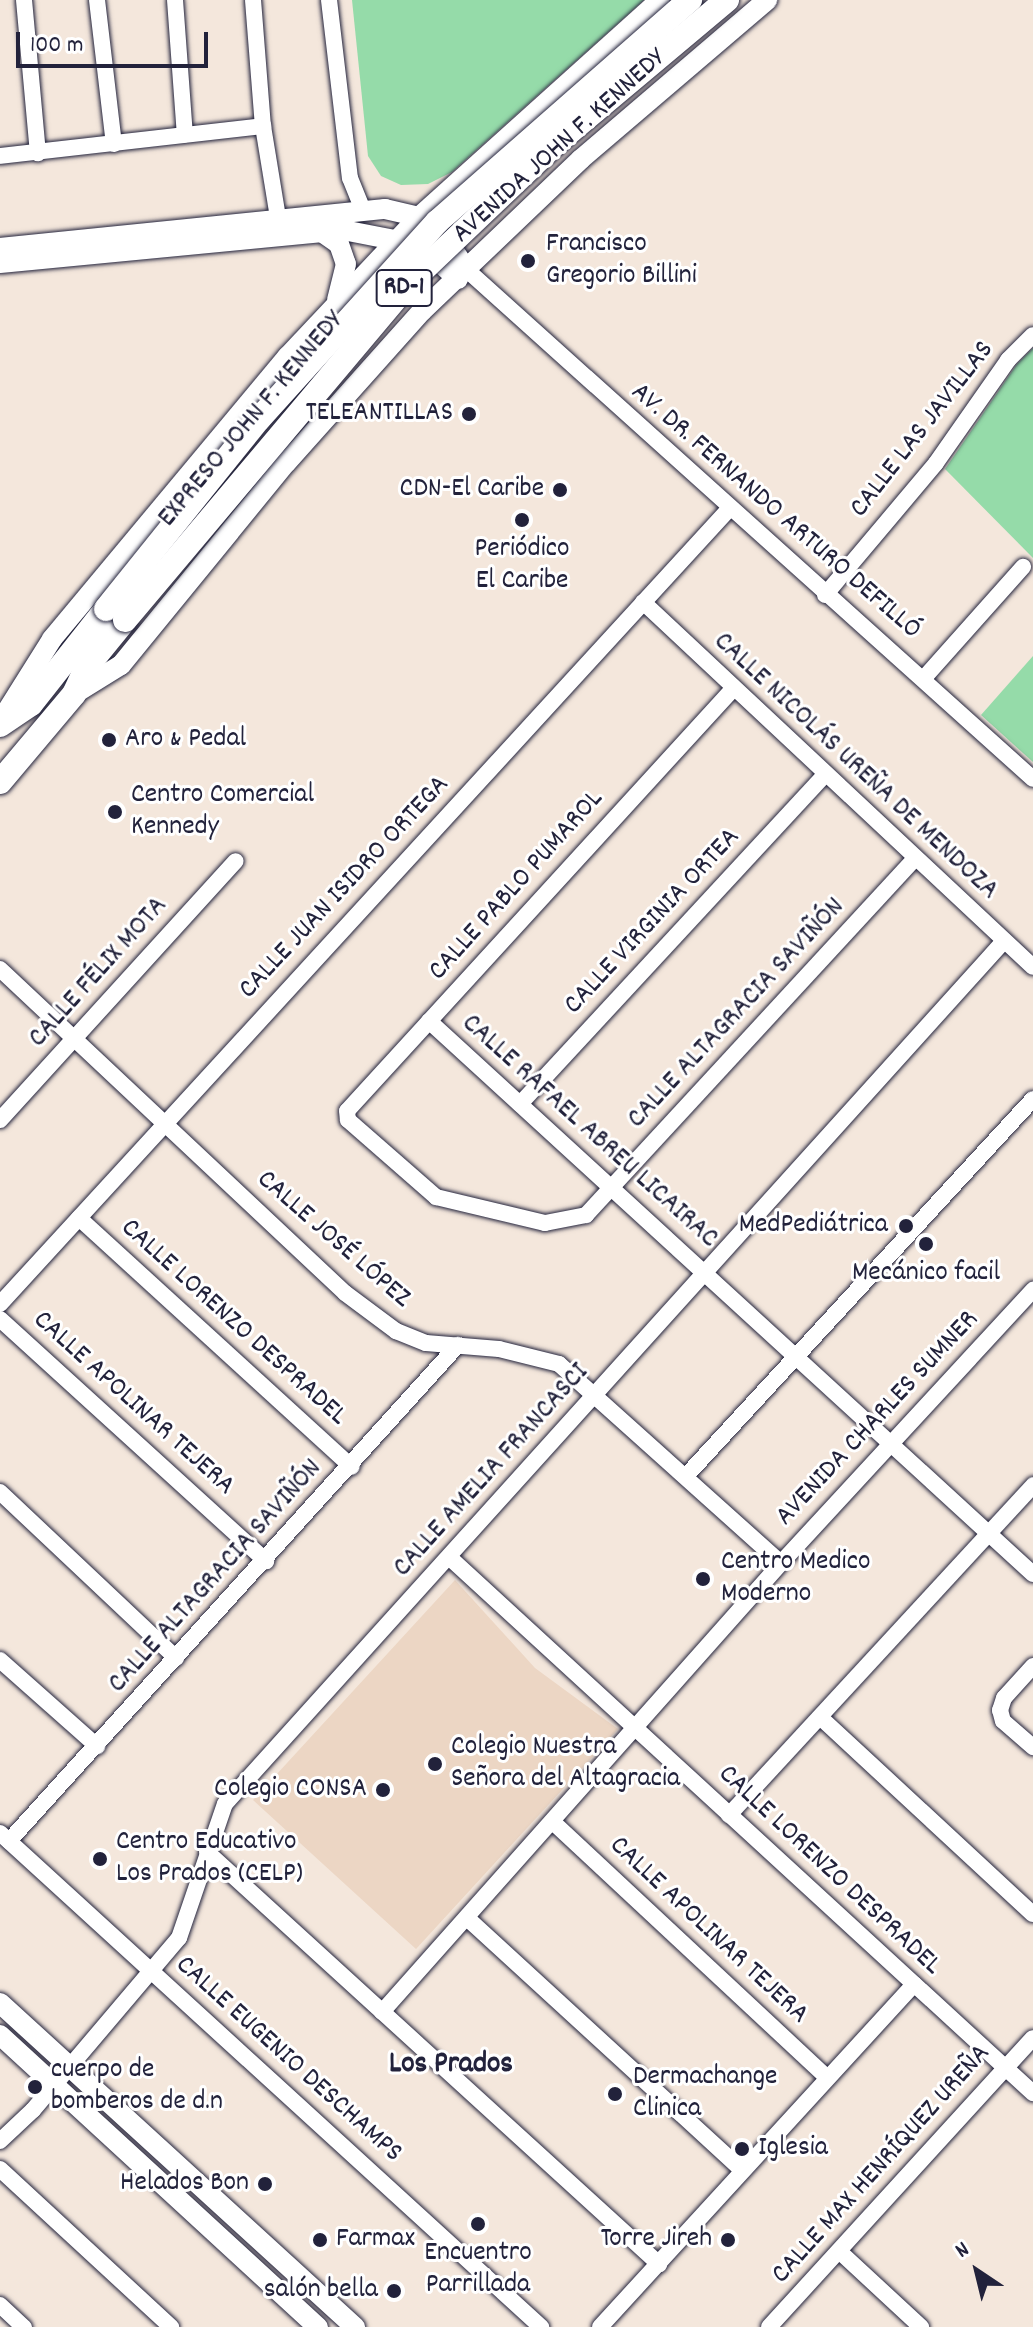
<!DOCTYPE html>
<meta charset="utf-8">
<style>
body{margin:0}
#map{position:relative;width:1033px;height:2327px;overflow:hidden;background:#f4e7dc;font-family:Dekko,sans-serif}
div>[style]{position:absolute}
.built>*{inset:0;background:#ecd6c4}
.green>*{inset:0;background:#95dba9}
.roads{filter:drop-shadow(0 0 2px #22223b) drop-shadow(0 0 2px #22223b)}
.minor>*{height:16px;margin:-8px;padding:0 8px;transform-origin:8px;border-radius:8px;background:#fff}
.major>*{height:20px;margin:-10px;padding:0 10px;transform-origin:10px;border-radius:10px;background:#fff}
.highway>*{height:24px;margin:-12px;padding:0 12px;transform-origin:12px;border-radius:12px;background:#fff}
.bridges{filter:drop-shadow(0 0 2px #22223b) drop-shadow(0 0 2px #22223b)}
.highway-bridge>*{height:24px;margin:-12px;padding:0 12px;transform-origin:12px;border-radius:12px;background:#fff}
.dots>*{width:22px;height:22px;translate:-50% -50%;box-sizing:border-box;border:4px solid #fff;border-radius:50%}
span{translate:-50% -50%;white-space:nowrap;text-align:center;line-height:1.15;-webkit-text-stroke:6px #fff;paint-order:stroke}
.shield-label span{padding:2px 6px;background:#fff;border:2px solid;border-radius:6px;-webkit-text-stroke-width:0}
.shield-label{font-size:26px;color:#22223b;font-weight:700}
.street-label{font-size:28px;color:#22223b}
.poi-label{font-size:28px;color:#22223b}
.left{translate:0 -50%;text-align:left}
.right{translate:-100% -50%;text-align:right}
.neighbourhood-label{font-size:30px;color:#22223b;font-weight:700}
.north{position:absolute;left:937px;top:2231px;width:80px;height:80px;-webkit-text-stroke:6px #fff;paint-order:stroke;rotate:325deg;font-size:22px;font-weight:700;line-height:32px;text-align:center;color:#22223b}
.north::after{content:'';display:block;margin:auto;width:28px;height:36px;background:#22223b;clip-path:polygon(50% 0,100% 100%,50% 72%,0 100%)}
.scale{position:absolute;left:16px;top:32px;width:192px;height:36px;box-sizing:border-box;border:4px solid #22223b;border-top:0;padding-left:10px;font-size:24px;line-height:28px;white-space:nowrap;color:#22223b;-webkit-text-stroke:6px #fff;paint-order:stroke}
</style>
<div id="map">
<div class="built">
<i style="clip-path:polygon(455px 1580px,535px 1668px,618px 1729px,416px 1949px,253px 1800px)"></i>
</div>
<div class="green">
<i style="clip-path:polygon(352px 0,644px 0,452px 172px,428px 184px,401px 185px,381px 176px,368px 156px)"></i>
<i style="clip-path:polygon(1033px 348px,1033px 558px,945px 469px,1017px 364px)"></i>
<i style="clip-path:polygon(1033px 656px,1033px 762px,981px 715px)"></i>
</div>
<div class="roads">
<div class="minor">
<i style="left:24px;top:0;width:154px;rotate:84.8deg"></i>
<i style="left:97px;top:0;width:145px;rotate:83.3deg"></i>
<i style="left:175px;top:0;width:135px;rotate:85.8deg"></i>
<i style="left:253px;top:0;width:126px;rotate:85.5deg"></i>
<i style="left:263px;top:126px;width:93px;rotate:80.7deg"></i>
<i style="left:329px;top:0;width:179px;rotate:83.3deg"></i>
<i style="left:350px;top:178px;width:35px;rotate:68deg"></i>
<i style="left:0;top:156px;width:265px;rotate:-6.5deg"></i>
<i style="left:467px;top:270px;width:761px;rotate:41.96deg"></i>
<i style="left:825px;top:595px;width:172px;rotate:-49.9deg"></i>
<i style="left:936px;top:463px;width:126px;rotate:-55deg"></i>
<i style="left:1008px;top:360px;width:35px;rotate:-45deg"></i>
<i style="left:643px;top:602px;width:534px;rotate:43.1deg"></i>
<i style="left:924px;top:678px;width:149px;rotate:-48.3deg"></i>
<i style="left:732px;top:690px;width:570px;rotate:132.44deg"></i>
<i style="left:347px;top:1111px;width:9px;rotate:84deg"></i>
<i style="left:348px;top:1120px;width:117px;rotate:41.2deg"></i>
<i style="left:436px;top:1197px;width:112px;rotate:13.4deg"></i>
<i style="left:545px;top:1223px;width:42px;rotate:-11deg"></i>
<i style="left:586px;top:1215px;width:485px;rotate:-47.3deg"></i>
<i style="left:0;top:969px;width:473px;rotate:43.2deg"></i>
<i style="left:345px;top:1293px;width:64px;rotate:36.7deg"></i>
<i style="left:396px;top:1331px;width:32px;rotate:22deg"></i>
<i style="left:426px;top:1343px;width:73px;rotate:4.7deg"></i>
<i style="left:499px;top:1349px;width:62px;rotate:14deg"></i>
<i style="left:559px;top:1364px;width:298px;rotate:41.9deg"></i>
<i style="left:429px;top:1021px;width:819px;rotate:42.48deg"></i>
<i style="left:520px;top:1104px;width:447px;rotate:-47.2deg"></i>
<i style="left:0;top:1120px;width:350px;rotate:-47.7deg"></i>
<i style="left:79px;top:1218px;width:369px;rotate:42.4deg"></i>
<i style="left:0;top:1304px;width:1080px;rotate:-47.48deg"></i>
<i style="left:0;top:1319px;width:360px;rotate:42.3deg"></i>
<i style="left:686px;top:1476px;width:512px;rotate:-47.37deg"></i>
<i style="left:0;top:1492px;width:242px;rotate:43.3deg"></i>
<i style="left:449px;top:1557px;width:793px;rotate:42.55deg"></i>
<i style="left:0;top:1660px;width:130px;rotate:41.6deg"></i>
<i style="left:1033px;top:1666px;width:43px;rotate:132.2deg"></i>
<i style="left:1004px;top:1698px;width:13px;rotate:108deg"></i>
<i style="left:1000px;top:1710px;width:11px;rotate:75deg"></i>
<i style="left:1003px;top:1721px;width:40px;rotate:41deg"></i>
<i style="left:820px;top:1717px;width:290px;rotate:42.8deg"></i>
<i style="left:729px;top:1815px;width:449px;rotate:-47.3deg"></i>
<i style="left:553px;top:1822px;width:374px;rotate:43deg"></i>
<i style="left:0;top:1833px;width:733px;rotate:42.4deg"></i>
<i style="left:9px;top:1841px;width:669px;rotate:-47.85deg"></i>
<i style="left:207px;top:1852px;width:612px;rotate:42.35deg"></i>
<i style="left:467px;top:1918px;width:373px;rotate:42.5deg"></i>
<i style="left:382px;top:2012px;width:601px;rotate:-48.37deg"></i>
<i style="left:781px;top:1563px;width:372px;rotate:-47.3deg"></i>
<i style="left:0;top:2141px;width:45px;rotate:-43.2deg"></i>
<i style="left:33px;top:2110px;width:226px;rotate:-49.7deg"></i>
<i style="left:179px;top:1938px;width:142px;rotate:-71.1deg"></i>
<i style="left:225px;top:1804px;width:1163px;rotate:-47.93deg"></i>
<i style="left:0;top:2169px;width:233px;rotate:42.7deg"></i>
<i style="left:839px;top:2251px;width:112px;rotate:42.8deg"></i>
<i style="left:0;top:2305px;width:33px;rotate:43deg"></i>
<i style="left:600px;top:2327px;width:465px;rotate:-47.5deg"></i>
<i style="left:769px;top:2327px;width:391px;rotate:-47.6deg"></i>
</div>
<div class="major">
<i style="left:319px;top:230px;width:24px;rotate:35deg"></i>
<i style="left:339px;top:244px;width:21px;rotate:71deg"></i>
<i style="left:346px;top:264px;width:37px;rotate:104deg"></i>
<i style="left:0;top:248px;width:387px;rotate:-5.8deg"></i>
<i style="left:385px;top:209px;width:35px;rotate:13deg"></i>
<i style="left:419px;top:217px;width:23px;rotate:31deg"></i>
<i style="left:439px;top:229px;width:50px;rotate:55.7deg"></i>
<i style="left:0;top:263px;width:345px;rotate:-5.5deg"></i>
<i style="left:343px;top:230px;width:78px;rotate:11deg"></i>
<i style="left:420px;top:245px;width:51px;rotate:41.8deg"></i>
<i style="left:74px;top:694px;width:55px;rotate:-31.7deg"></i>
<i style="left:121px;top:665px;width:261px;rotate:-50.8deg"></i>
<i style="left:286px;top:463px;width:204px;rotate:-48.2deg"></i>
<i style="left:422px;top:311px;width:220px;rotate:-43.7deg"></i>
<i style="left:581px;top:159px;width:245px;rotate:-40.5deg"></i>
<i style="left:0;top:722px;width:98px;rotate:-57.9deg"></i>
<i style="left:52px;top:639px;width:368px;rotate:-50.2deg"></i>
<i style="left:288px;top:356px;width:191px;rotate:-46.7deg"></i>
<i style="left:419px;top:217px;width:324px;rotate:-42deg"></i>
<i style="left:0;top:2003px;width:481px;rotate:42.4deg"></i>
<i style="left:0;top:2035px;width:432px;rotate:42.6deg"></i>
</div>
<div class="highway">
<i style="left:0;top:725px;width:37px;rotate:-34deg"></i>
<i style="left:31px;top:704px;width:121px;rotate:-51.7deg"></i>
<i style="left:0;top:782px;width:115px;rotate:-49.9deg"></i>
<i style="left:74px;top:694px;width:29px;rotate:-65deg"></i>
<i style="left:86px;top:668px;width:62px;rotate:-50.9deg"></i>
</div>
</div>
<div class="bridges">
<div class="highway-bridge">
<i style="left:106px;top:609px;width:244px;rotate:-51.2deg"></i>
<i style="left:259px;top:419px;width:266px;rotate:-47.9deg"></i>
<i style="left:437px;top:222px;width:337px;rotate:-41.3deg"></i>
<i style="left:125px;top:620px;width:436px;rotate:-49.9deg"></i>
<i style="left:406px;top:286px;width:204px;rotate:-43.6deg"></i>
<i style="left:554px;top:145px;width:226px;rotate:-40deg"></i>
</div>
</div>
<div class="dots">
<i style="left:528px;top:261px;background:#22223b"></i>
<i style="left:469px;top:414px;background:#22223b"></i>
<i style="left:560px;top:490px;background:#22223b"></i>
<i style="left:522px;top:520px;background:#22223b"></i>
<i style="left:109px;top:740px;background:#22223b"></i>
<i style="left:115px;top:812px;background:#22223b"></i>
<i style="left:906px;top:1226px;background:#22223b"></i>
<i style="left:926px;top:1244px;background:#22223b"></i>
<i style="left:703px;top:1579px;background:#22223b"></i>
<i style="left:435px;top:1764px;background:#22223b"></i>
<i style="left:383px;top:1790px;background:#22223b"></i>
<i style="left:100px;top:1859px;background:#22223b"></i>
<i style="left:35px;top:2087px;background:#22223b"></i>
<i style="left:615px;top:2094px;background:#22223b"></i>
<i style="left:742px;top:2149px;background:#22223b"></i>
<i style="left:265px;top:2184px;background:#22223b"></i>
<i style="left:478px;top:2224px;background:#22223b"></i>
<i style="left:320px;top:2240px;background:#22223b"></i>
<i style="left:728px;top:2240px;background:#22223b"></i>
<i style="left:394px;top:2291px;background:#22223b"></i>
</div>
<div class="shield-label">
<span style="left:404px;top:288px">RD-1</span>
</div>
<div class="street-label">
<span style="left:560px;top:147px;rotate:-42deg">AVENIDA JOHN F. KENNEDY</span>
<span style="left:252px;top:420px;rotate:-50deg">EXPRESO JOHN F. KENNEDY</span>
<span style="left:923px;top:430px;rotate:-52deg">CALLE LAS JAVILLAS</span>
<span style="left:775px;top:512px;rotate:41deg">AV. DR. FERNANDO ARTURO DEFILLÓ</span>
<span style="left:855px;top:767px;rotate:43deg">CALLE NICOLÁS UREÑA DE MENDOZA</span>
<span style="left:517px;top:886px;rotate:-48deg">CALLE PABLO PUMAROL</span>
<span style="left:345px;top:888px;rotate:-47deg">CALLE JUAN ISIDRO ORTEGA</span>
<span style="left:653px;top:922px;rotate:-47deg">CALLE VIRGINIA ORTEA</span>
<span style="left:99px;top:973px;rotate:-48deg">CALLE FÉLIX MOTA</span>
<span style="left:737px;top:1014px;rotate:-47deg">CALLE ALTAGRACIA SAVIÑÓN</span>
<span style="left:589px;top:1132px;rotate:42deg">CALLE RAFAEL ABREU LICAIRAC</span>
<span style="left:333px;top:1240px;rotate:41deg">CALLE JOSÉ LÓPEZ</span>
<span style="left:233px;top:1323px;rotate:42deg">CALLE LORENZO DESPRADEL</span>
<span style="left:133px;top:1404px;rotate:42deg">CALLE APOLINAR TEJERA</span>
<span style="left:878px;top:1419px;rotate:-47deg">AVENIDA CHARLES SUMNER</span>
<span style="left:492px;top:1471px;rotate:-48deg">CALLE AMELIA FRANCASCI</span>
<span style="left:216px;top:1577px;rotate:-48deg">CALLE ALTAGRACIA SAVIÑÓN</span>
<span style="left:829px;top:1871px;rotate:43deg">CALLE LORENZO DESPRADEL</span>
<span style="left:708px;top:1931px;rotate:43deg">CALLE APOLINAR TEJERA</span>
<span style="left:288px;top:2060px;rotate:42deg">CALLE EUGENIO DESCHAMPS</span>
<span style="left:882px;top:2165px;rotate:-48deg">CALLE MAX HENRÍQUEZ UREÑA</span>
</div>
<div class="poi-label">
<span class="left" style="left:546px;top:261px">Francisco<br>Gregorio Billini</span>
<span class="right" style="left:453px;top:414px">TELEANTILLAS</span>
<span class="right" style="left:544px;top:490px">CDN-El Caribe</span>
<span style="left:522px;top:566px">Periódico<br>El Caribe</span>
<span class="left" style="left:125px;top:740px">Aro &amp; Pedal</span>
<span class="left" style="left:131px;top:812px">Centro Comercial<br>Kennedy</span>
<span class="right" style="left:888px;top:1226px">MedPediátrica</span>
<span style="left:926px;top:1274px">Mecánico facil</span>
<span class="left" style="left:721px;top:1579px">Centro Medico<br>Moderno</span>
<span class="left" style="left:451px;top:1764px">Colegio Nuestra<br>Señora del Altagracia</span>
<span class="right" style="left:367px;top:1790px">Colegio CONSA</span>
<span class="left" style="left:116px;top:1859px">Centro Educativo<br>Los Prados (CELP)</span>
<span class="left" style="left:51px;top:2087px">cuerpo de<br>bomberos de d.n</span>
<span class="left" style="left:633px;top:2094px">Dermachange<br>Clinica</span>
<span class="left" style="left:758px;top:2149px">Iglesia</span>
<span class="right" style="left:249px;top:2184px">Helados Bon</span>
<span class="left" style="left:336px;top:2240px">Farmax</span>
<span class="right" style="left:712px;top:2240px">Torre Jireh</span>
<span style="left:478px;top:2270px">Encuentro<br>Parrillada</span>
<span class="right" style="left:378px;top:2291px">salón bella</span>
</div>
<div class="neighbourhood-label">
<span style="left:451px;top:2066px">Los Prados</span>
</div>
<div class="north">N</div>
<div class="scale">100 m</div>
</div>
